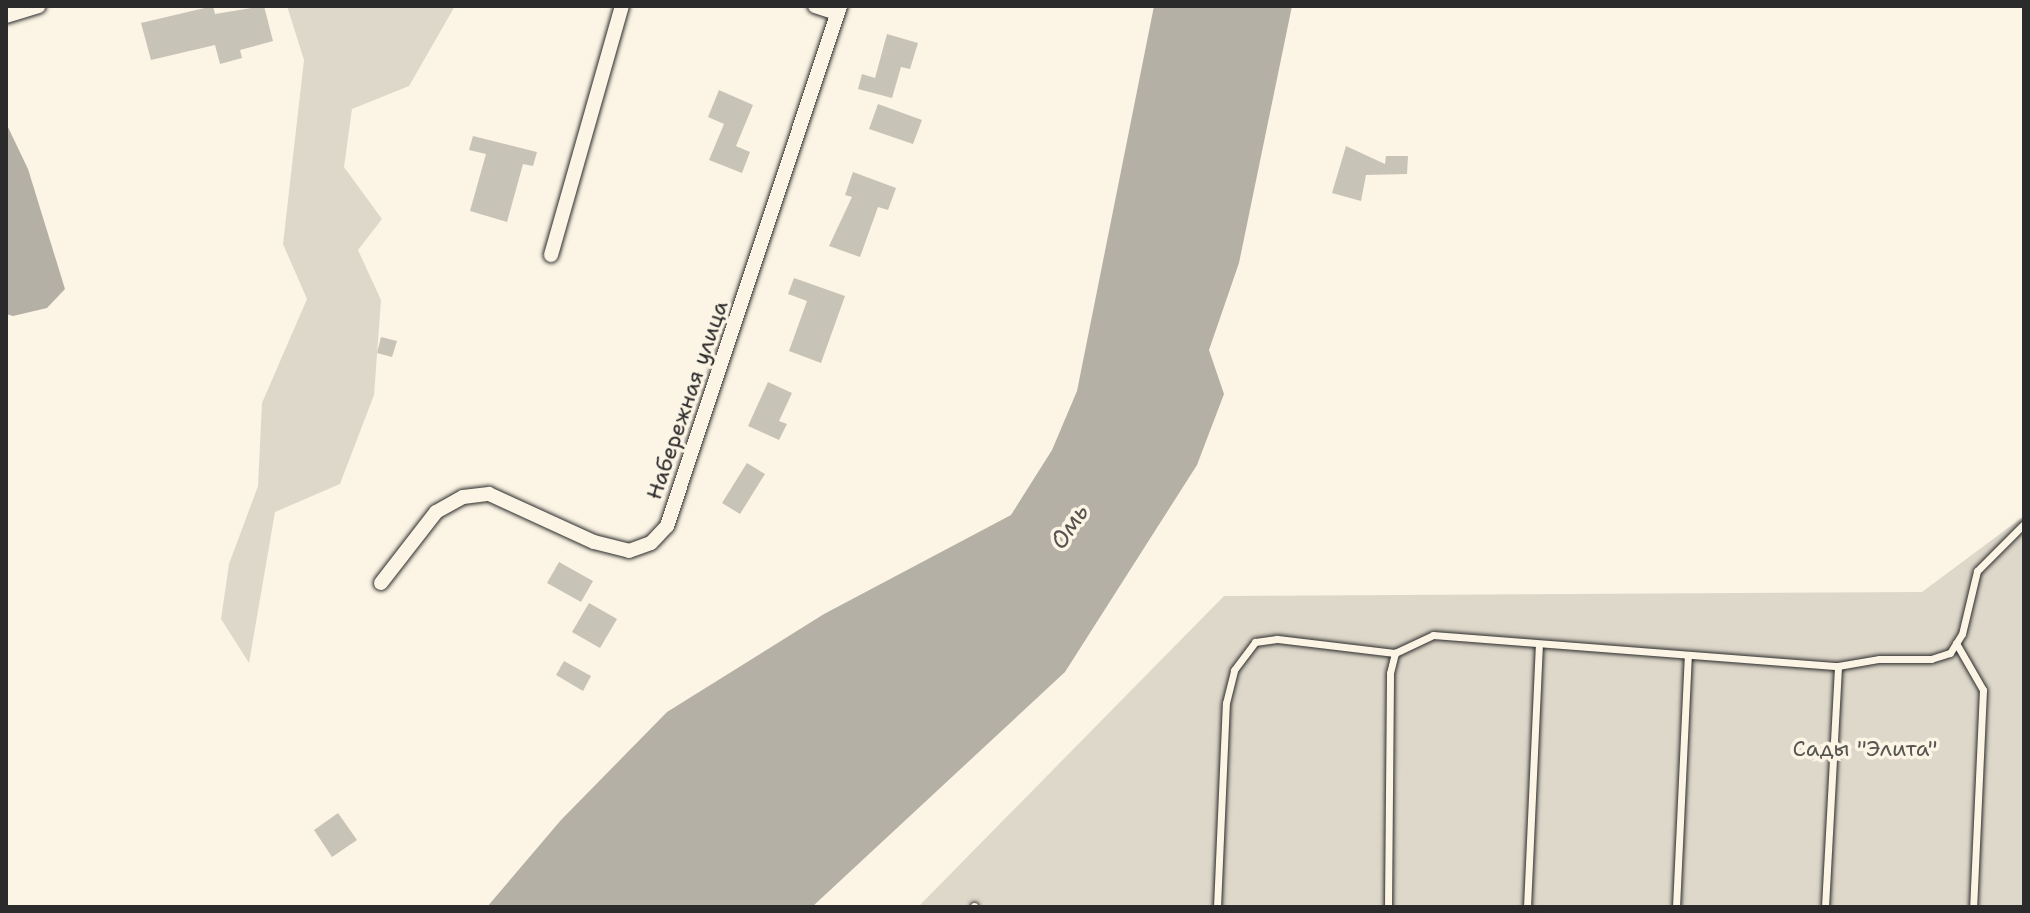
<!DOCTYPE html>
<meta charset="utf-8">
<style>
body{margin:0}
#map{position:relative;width:2030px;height:913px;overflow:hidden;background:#fcf5e5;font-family:"Shantell Sans",sans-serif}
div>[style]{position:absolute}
.green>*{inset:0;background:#ded8ca}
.water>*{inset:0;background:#b4b0a5}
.building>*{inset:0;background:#c8c3b7}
.roads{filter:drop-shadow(0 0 2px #2b2b2b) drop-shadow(0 0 2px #2b2b2b)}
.lane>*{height:7px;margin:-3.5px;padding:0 3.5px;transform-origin:3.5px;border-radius:3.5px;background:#fcf5e5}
.street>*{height:14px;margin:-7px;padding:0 7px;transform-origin:7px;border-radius:7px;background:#fcf5e5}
span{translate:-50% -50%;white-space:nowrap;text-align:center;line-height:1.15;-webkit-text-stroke:7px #fcf5e5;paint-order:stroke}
.street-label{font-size:22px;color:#2b2b2b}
.park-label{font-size:22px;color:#585653}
.water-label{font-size:24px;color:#545350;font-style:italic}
.frame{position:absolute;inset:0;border:8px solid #2b2b2b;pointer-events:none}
</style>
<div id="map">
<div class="green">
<i style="clip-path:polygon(287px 6px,455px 6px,409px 86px,352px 109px,344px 167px,382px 219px,358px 250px,381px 300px,374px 395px,340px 484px,275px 512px,249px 663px,221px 619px,229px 564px,258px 486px,262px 403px,307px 299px,283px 244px,304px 60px)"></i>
<i style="clip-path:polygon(2024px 516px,2024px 907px,918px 907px,1224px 596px,1922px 592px)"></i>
</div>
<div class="water">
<i style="clip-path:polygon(1154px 6px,1292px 6px,1239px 263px,1209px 350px,1224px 394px,1197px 465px,1065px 672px,812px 907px,487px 907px,561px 820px,667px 712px,824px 614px,1011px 515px,1052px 450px,1077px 391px)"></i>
<i style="clip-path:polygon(6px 123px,28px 169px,65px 289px,47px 308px,13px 316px,6px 314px)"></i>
</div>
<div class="building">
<i style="clip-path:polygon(213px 6px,215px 14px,264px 6px,273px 41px,240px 50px,242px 58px,220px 64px,215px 45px,151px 60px,141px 23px)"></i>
<i style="clip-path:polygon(887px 34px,918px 43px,910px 69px,901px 67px,892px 98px,858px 89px,862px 74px,875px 78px)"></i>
<i style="clip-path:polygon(719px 90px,753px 105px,736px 146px,750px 152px,742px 173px,709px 160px,724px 124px,708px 117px)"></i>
<i style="clip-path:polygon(878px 104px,922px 120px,913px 144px,869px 129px)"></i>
<i style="clip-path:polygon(473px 136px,537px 152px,533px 166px,523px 164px,507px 222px,470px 211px,486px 154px,469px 150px)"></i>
<i style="clip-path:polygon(1346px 146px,1385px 164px,1386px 156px,1408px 156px,1407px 174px,1366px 175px,1361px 201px,1332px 193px)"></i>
<i style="clip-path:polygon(853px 172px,896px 188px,888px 210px,878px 207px,860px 257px,829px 246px,852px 197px,845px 195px)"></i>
<i style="clip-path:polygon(794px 278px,845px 296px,821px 363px,789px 351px,807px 301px,788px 294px)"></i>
<i style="clip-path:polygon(381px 337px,397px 341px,392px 357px,377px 353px)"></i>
<i style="clip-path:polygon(768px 382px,792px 393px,779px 421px,787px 424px,779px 440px,748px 426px)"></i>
<i style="clip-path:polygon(747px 463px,765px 474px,740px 514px,722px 503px)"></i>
<i style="clip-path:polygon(559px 562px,593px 581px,581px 602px,547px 583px)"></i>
<i style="clip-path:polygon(589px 603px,617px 619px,600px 648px,572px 632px)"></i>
<i style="clip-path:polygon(564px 661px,591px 676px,583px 691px,556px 675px)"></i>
<i style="clip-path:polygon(338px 813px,357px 840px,332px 857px,314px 830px)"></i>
</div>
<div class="roads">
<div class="lane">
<i style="left:1956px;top:643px;width:54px;rotate:60.1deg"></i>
<i style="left:1983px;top:690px;width:217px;rotate:92.6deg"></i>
<i style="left:974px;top:907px;width:1px;rotate:-90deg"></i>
<i style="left:1217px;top:907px;width:204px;rotate:-87.5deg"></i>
<i style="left:1226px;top:703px;width:34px;rotate:-76deg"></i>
<i style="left:1234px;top:670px;width:35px;rotate:-53deg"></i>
<i style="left:1255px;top:642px;width:22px;rotate:-8deg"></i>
<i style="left:1277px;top:639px;width:119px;rotate:6.8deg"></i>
<i style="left:1388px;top:907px;width:234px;rotate:-89.5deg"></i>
<i style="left:1390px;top:673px;width:21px;rotate:-76deg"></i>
<i style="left:1395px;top:653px;width:42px;rotate:-25.3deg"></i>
<i style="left:1433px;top:635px;width:406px;rotate:4.4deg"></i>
<i style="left:1838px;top:666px;width:42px;rotate:-9.7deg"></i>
<i style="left:1879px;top:659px;width:52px"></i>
<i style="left:1931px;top:659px;width:20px;rotate:-18deg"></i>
<i style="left:1950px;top:653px;width:22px;rotate:-58deg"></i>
<i style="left:1962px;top:634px;width:65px;rotate:-76.6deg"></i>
<i style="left:1977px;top:571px;width:66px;rotate:-45deg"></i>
<i style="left:1527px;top:907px;width:260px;rotate:-87.4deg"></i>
<i style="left:1676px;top:907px;width:250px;rotate:-87.3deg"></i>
<i style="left:1825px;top:907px;width:241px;rotate:-86.9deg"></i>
</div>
<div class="street">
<i style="left:815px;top:6px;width:23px;rotate:18deg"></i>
<i style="left:6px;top:16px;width:34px;rotate:-17deg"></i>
<i style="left:551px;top:255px;width:259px;rotate:-74.1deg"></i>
<i style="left:381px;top:583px;width:90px;rotate:-52.2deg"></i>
<i style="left:436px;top:512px;width:31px;rotate:-29deg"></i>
<i style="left:463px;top:497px;width:26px;rotate:-7deg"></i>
<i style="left:489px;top:494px;width:115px;rotate:24.6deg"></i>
<i style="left:594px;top:542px;width:36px;rotate:14deg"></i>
<i style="left:629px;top:551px;width:23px;rotate:-20deg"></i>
<i style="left:651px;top:543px;width:23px;rotate:-47deg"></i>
<i style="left:667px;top:526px;width:548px;rotate:-71.6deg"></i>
</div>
</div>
<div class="street-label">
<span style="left:687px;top:400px;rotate:-71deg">Набережная улица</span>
</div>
<div class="park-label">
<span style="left:1865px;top:749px">Сады "Элита"</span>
</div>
<div class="water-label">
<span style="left:1070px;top:527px;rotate:-56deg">Омь</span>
</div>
<div class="frame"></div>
</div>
